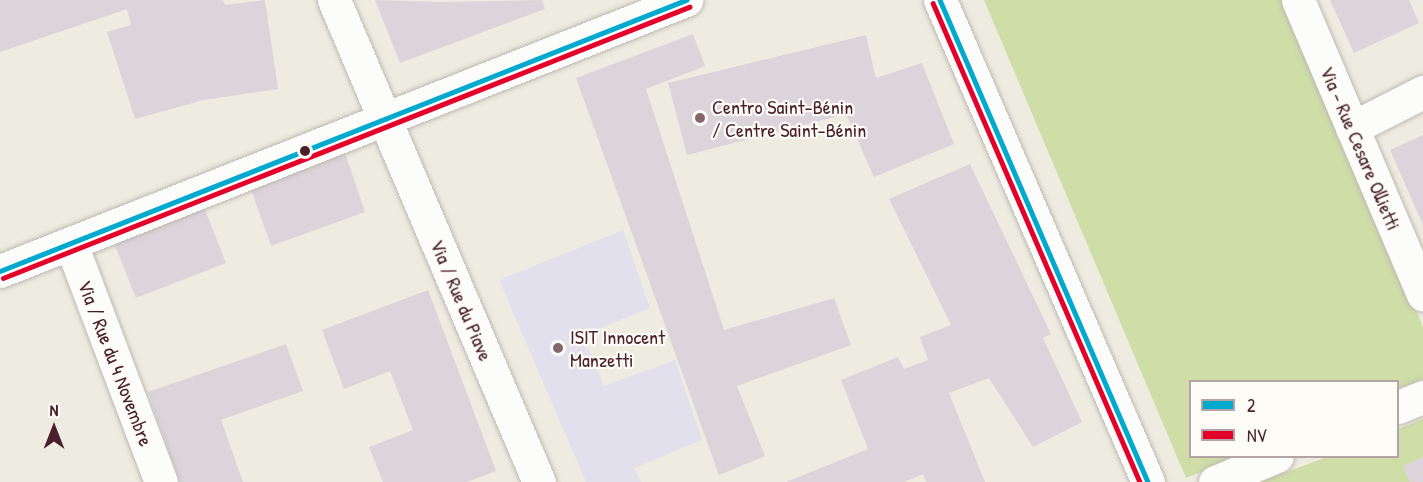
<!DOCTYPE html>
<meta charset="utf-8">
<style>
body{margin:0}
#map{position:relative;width:1423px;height:482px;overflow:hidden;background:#eeece1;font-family:"Patrick Hand",sans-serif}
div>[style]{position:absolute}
.built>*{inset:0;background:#e2e0ed}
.green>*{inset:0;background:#cfdda7}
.building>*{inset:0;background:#dbd5db}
.roads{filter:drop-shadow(0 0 2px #beb8b2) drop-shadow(0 0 2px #beb8b2)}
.minor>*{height:33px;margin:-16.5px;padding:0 16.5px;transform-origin:16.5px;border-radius:16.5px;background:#fcfcfa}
.bus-1>*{height:4.5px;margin:-2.25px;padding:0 2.25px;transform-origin:2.25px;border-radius:2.25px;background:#00a9ce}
.bus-2>*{height:4.5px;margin:-2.25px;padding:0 2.25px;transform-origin:2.25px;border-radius:2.25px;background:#e4002b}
.dots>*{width:16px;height:16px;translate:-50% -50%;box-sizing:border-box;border:3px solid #fdfcf7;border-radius:50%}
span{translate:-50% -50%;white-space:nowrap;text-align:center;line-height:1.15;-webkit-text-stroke:4.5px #fdfcf7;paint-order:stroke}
.poi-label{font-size:20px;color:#4a1f2b}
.left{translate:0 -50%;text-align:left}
.street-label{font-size:20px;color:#4a1f2b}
.legend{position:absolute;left:1189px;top:380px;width:210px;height:78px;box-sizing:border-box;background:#fdfcf7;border:2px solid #b5a4a5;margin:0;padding:8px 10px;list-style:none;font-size:18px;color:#4a1f2b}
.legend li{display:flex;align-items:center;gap:12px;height:30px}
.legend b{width:30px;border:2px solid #b5a4a5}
.north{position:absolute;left:24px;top:398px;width:60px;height:60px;-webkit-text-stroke:4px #fdfcf7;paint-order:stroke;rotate:0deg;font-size:16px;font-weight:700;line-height:24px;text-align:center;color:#4a1f2b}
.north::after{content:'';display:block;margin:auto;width:21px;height:27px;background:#4a1f2b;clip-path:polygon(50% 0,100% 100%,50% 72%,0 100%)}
</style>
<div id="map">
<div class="built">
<i style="clip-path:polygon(623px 230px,650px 308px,583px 335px,604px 386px,675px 360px,702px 440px,634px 468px,641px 482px,586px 482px,499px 280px)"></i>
</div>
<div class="green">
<i style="clip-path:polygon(984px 0,1285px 0,1423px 327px,1423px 379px,1398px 389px,1398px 382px,1190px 382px,1190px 456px,1237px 457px,1186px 478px)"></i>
<i style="clip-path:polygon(1423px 419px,1423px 482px,1260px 482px,1327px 457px,1398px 456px,1398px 429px)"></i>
</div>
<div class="building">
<i style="clip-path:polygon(0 0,223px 0,225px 5px,265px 0,278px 89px,204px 100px,135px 119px,107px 32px,131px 25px,127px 9px,0 52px)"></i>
<i style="clip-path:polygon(375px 0,441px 2px,542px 0,545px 9px,400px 63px)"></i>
<i style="clip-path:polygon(1330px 0,1409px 0,1419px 23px,1354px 53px)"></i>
<i style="clip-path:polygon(693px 34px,705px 66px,646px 89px,724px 330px,834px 298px,851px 345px,737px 386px,765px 456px,719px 475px,576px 78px)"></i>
<i style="clip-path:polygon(866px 35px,876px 78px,922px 63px,954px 144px,874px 177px,846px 114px,687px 155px,668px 83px)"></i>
<i style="clip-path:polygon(1423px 135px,1423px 225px,1390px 150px)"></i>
<i style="clip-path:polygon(345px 153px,365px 212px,271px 246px,250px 187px)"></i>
<i style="clip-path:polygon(970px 164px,1051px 334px,1043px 338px,1082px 422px,1033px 447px,989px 378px,949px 393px,985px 482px,926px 482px,923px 474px,904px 482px,786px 482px,868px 449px,841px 380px,898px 357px,904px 369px,928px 360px,920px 337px,951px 325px,889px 199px)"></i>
<i style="clip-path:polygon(204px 207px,226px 263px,136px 298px,114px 243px)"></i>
<i style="clip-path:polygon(428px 290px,496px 471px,467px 482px,383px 482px,369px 447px,413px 430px,390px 371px,344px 389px,322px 330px)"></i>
<i style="clip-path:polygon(286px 344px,303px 391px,221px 420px,243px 482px,180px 482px,148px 392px)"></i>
<i style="clip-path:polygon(1423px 457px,1423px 482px,1410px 482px,1403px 466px)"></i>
</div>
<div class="roads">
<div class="minor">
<i style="left:334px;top:0;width:524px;rotate:66.96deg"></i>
<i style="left:940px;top:0;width:525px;rotate:66.66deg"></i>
<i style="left:1298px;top:0;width:320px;rotate:67deg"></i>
<i style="left:1352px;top:128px;width:80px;rotate:-26.9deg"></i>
<i style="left:71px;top:244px;width:254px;rotate:69.3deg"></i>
<i style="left:0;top:271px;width:738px;rotate:-21.56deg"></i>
<i style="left:1398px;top:407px;width:27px;rotate:-22deg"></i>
<i style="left:1215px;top:482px;width:67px;rotate:-22.8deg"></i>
</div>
</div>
<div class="bus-1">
<i style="left:940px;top:0;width:525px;rotate:66.66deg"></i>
<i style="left:0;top:271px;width:738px;rotate:-21.56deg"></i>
</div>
<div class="bus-2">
<i style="left:933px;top:3px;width:522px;rotate:66.63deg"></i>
<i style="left:3px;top:278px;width:738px;rotate:-21.56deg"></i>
</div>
<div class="dots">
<i style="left:700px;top:118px;background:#83676b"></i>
<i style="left:305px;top:151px;background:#4a1f2b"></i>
<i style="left:558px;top:348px;background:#83676b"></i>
</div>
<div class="poi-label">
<span class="left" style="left:712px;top:118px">Centro Saint-Bénin<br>/ Centre Saint-Bénin</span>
<span class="left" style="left:570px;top:348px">ISIT Innocent<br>Manzetti</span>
</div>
<div class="street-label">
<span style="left:1361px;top:148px;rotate:67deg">Via - Rue Cesare Ollietti</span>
<span style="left:462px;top:300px;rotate:67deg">Via / Rue du Piave</span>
<span style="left:116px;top:363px;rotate:69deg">Via / Rue du 4 Novembre</span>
</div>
<ul class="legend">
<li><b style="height:8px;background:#00a9ce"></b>2</li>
<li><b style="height:8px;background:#e4002b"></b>NV</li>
</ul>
<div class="north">N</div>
</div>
